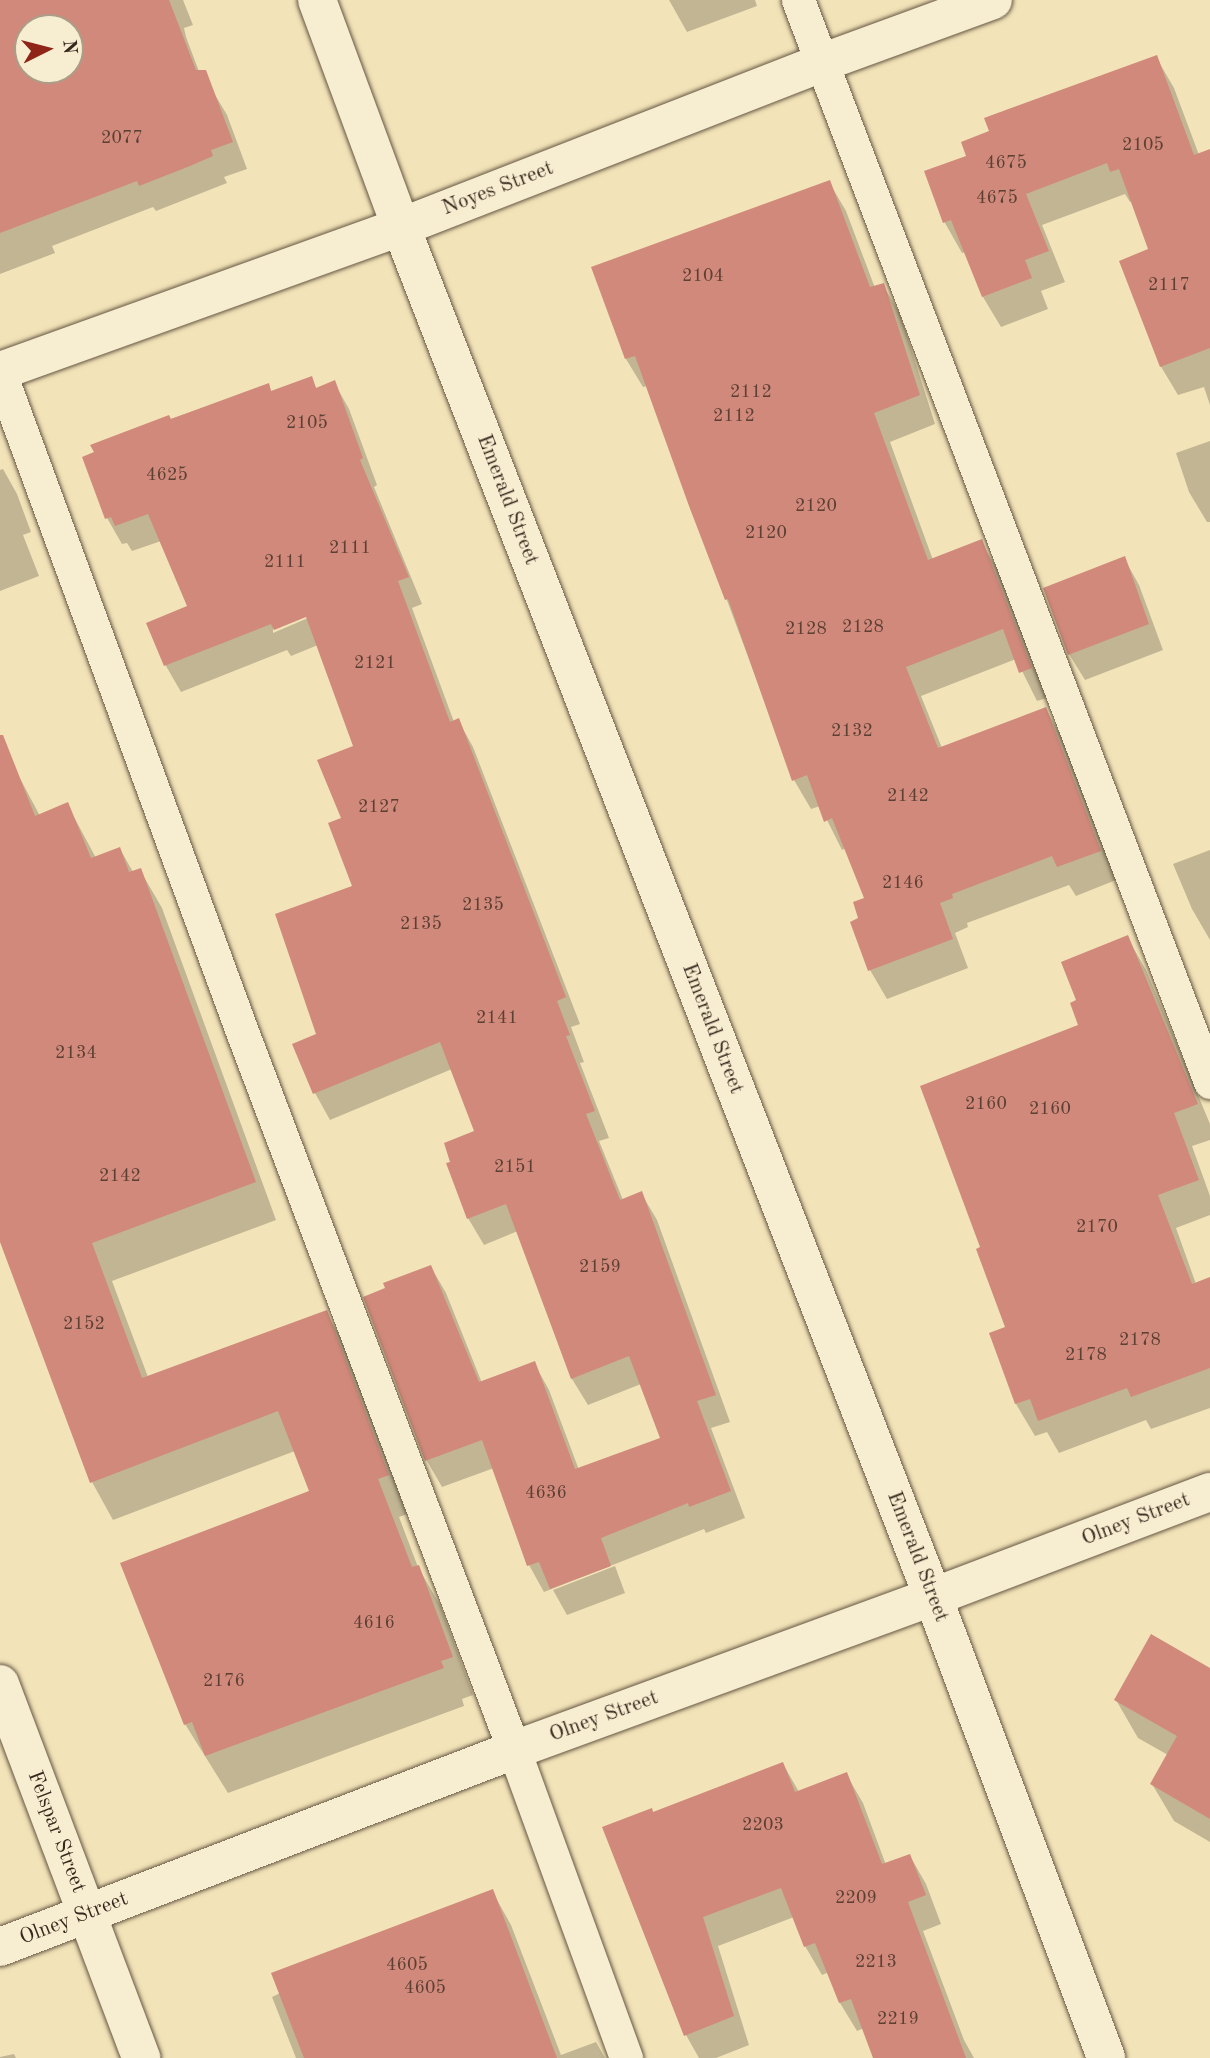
<!DOCTYPE html>
<style>
body{margin:0}
#map{position:relative;width:1210px;height:2058px;overflow:hidden;background:#f2e3b8;font-family:"Old Standard TT",serif}
div>[style]{position:absolute}
.shadow>*{inset:0;background:#0003}
.building>*{inset:0;background:#d1897b}
.roads{filter:drop-shadow(0 0 2px #655743) drop-shadow(0 0 2px #655743)}
.lane>*{height:33px;margin:-16.5px;padding:0 16.5px;transform-origin:16.5px;border-radius:16.5px;background:#f7edd1}
.street>*{height:38px;margin:-19px;padding:0 19px;transform-origin:19px;border-radius:19px;background:#f7edd1}
span{translate:-50% -50%;white-space:nowrap;text-align:center;line-height:1.15;-webkit-text-stroke:5px #f7edd1;paint-order:stroke}
.number-label{font-size:18px;color:#5d4034}
.number-label span{-webkit-text-stroke-width:0}
.street-label{font-size:21px;color:#36281c}
.north{position:absolute;left:14px;top:14px;width:70px;height:70px;box-sizing:border-box;background:#f7edd1;border:2px solid #aa9e89;border-radius:50%;rotate:84deg;font-size:19px;font-weight:700;line-height:28px;text-align:center;color:#36281c}
.north::after{content:'';display:block;margin:auto;width:24px;height:32px;background:#8f2418;clip-path:polygon(50% 0,100% 100%,50% 72%,0 100%)}
</style>
<div id="map">
<div class="shadow">
<i style="clip-path:polygon(evenodd,0 0,183px 0,193px 25px,184px 28px,186px 37px,206px 90px,211px 88px,227px 115px,247px 169px,224px 177px,227px 183px,156px 211px,153px 207px,52px 246px,55px 253px,0 274px,0 0,28px 28px,70px 28px,70px 70px,28px 70px,28px 28px)"></i>
<i style="clip-path:polygon(669px 0,755px 0,757px 6px,687px 32px)"></i>
<i style="clip-path:polygon(1156px 57px,1174px 88px,1199px 155px,1210px 167px,1210px 405px,1204px 387px,1178px 395px,1160px 365px,1150px 250px,1132px 201px,1130px 202px,1125px 194px,1042px 225px,1065px 282px,1041px 291px,1048px 309px,1001px 327px,983px 297px,966px 252px,962px 253px,945px 223px,927px 172px,968px 157px)"></i>
<i style="clip-path:polygon(829px 182px,846px 211px,875px 288px,883px 285px,900px 314px,935px 424px,890px 442px,933px 560px,981px 542px,998px 570px,1047px 698px,1037px 701px,1016px 659px,921px 696px,942px 748px,1046px 709px,1062px 738px,1116px 880px,1076px 896px,1069px 885px,967px 923px,968px 927px,955px 933px,968px 968px,887px 999px,870px 970px,860px 919px,866px 899px,846px 848px,842px 850px,820px 806px,811px 809px,794px 780px,647px 386px,643px 387px,626px 359px)"></i>
<i style="clip-path:polygon(evenodd,311px 379px,317px 389px,334px 382px,349px 409px,377px 485px,374px 487px,422px 604px,412px 608px,454px 722px,458px 720px,473px 747px,580px 1024px,571px 1027px,584px 1062px,580px 1063px,609px 1138px,599px 1141px,623px 1200px,641px 1193px,657px 1220px,730px 1422px,711px 1428px,745px 1518px,706px 1533px,704px 1529px,544px 1592px,529px 1565px,494px 1468px,442px 1487px,427px 1461px,365px 1298px,431px 1267px,446px 1293px,482px 1383px,534px 1363px,549px 1390px,579px 1470px,662px 1439px,641px 1384px,588px 1405px,572px 1379px,518px 1231px,484px 1245px,468px 1218px,453px 1163px,476px 1132px,452px 1069px,330px 1120px,315px 1093px,319px 1035px,354px 887px,343px 819px,355px 747px,318px 645px,291px 656px,287px 650px,181px 692px,166px 666px,149px 623px,189px 607px,161px 541px,132px 551px,127px 543px,122px 544px,107px 518px,93px 446px,268px 385px,272px 393px,311px 379px,313px 612px,315px 615px,273px 633px,273px 629px,313px 612px)"></i>
<i style="clip-path:polygon(1210px 441px,1210px 522px,1207px 522px,1189px 492px,1176px 453px)"></i>
<i style="clip-path:polygon(3px 469px,17px 494px,31px 532px,23px 535px,39px 576px,0 591px,0 470px)"></i>
<i style="clip-path:polygon(1124px 558px,1139px 585px,1163px 650px,1085px 680px,1069px 654px)"></i>
<i style="clip-path:polygon(15px 769px,40px 816px,67px 804px,96px 858px,120px 849px,133px 872px,140px 870px,162px 908px,276px 1220px,112px 1281px,148px 1377px,326px 1312px,348px 1350px,410px 1513px,399px 1517px,418px 1567px,440px 1605px,473px 1695px,462px 1699px,464px 1706px,228px 1793px,185px 1724px,311px 1492px,295px 1451px,113px 1520px,92px 1482px,0 1234px,0 775px)"></i>
<i style="clip-path:polygon(1210px 850px,1210px 940px,1192px 909px,1173px 864px)"></i>
<i style="clip-path:polygon(1127px 937px,1146px 970px,1210px 1124px,1210px 1140px,1192px 1146px,1210px 1196px,1210px 1215px,1176px 1228px,1196px 1284px,1210px 1279px,1210px 1408px,1151px 1429px,1146px 1420px,1059px 1453px,1047px 1432px,1035px 1436px,1016px 1404px,991px 1334px,1008px 1328px,983px 1248px,1081px 1026px,1078px 1001px)"></i>
<i style="clip-path:polygon(615px 1566px,625px 1593px,567px 1615px,553px 1590px)"></i>
<i style="clip-path:polygon(1210px 1670px,1210px 1842px,1174px 1821px,1152px 1784px,1168px 1755px,1138px 1738px,1116px 1700px)"></i>
<i style="clip-path:polygon(783px 1764px,799px 1792px,846px 1774px,863px 1803px,886px 1865px,910px 1856px,926px 1884px,941px 1924px,923px 1931px,964px 2040px,974px 2058px,875px 2058px,864px 2028px,857px 2031px,840px 2003px,829px 1972px,822px 1975px,805px 1946px,794px 1917px,718px 1946px,749px 2045px,716px 2058px,699px 2058px,686px 2035px,604px 1828px,653px 1814px)"></i>
<i style="clip-path:polygon(492px 1891px,511px 1925px,561px 2055px,596px 2042px,605px 2058px,296px 2058px,272px 1997px)"></i>
<i style="clip-path:polygon(14px 2054px,16px 2058px,0 2058px,0 2057px)"></i>
</div>
<div class="building">
<i style="clip-path:polygon(evenodd,0 0,169px 0,196px 70px,206px 70px,233px 142px,211px 150px,213px 156px,190px 166px,139px 186px,137px 181px,0 233px,0 0,28px 28px,70px 28px,70px 70px,28px 70px,28px 28px)"></i>
<i style="clip-path:polygon(1157px 55px,1194px 155px,1210px 149px,1210px 348px,1160px 367px,1119px 261px,1148px 249px,1119px 169px,1110px 172px,1107px 163px,1026px 194px,1049px 251px,1025px 260px,1032px 278px,982px 297px,951px 220px,943px 223px,924px 171px,966px 156px,961px 142px,989px 131px,984px 118px)"></i>
<i style="clip-path:polygon(830px 180px,870px 287px,884px 283px,920px 395px,874px 413px,928px 560px,982px 539px,1032px 668px,1019px 673px,1003px 629px,906px 667px,938px 748px,1046px 707px,1101px 851px,1057px 867px,1052px 856px,952px 894px,953px 898px,940px 903px,953px 939px,868px 971px,850px 922px,858px 918px,853px 902px,864px 898px,832px 818px,824px 822px,807px 775px,792px 781px,728px 599px,725px 600px,689px 506px,635px 356px,625px 359px,591px 267px)"></i>
<i style="clip-path:polygon(312px 376px,316px 388px,335px 380px,363px 458px,360px 460px,409px 577px,398px 581px,450px 722px,459px 718px,566px 997px,557px 1001px,570px 1035px,566px 1036px,595px 1111px,586px 1114px,620px 1200px,642px 1191px,716px 1395px,697px 1401px,731px 1491px,689px 1507px,688px 1503px,601px 1538px,611px 1566px,550px 1589px,539px 1562px,527px 1566px,482px 1440px,425px 1461px,363px 1297px,385px 1288px,383px 1283px,431px 1265px,479px 1382px,535px 1361px,575px 1469px,660px 1438px,629px 1356px,571px 1379px,506px 1204px,467px 1219px,446px 1163px,450px 1162px,444px 1143px,474px 1131px,440px 1042px,313px 1094px,292px 1044px,316px 1034px,275px 914px,352px 886px,328px 823px,341px 818px,317px 760px,353px 746px,306px 617px,274px 630px,271px 624px,164px 666px,146px 623px,187px 606px,148px 514px,115px 526px,111px 517px,105px 519px,82px 457px,94px 452px,90px 445px,169px 415px,171px 419px,269px 383px,271px 391px)"></i>
<i style="clip-path:polygon(1125px 556px,1149px 624px,1068px 655px,1043px 588px)"></i>
<i style="clip-path:polygon(0 735px,3px 735px,35px 816px,68px 802px,91px 858px,120px 847px,129px 872px,141px 868px,256px 1182px,92px 1243px,142px 1378px,327px 1310px,389px 1475px,378px 1479px,412px 1567px,419px 1565px,453px 1657px,441px 1661px,444px 1668px,205px 1756px,192px 1722px,184px 1725px,120px 1563px,309px 1491px,278px 1411px,90px 1483px,0 1242px)"></i>
<i style="clip-path:polygon(1128px 935px,1198px 1104px,1174px 1113px,1199px 1180px,1158px 1195px,1192px 1284px,1210px 1277px,1210px 1368px,1131px 1397px,1127px 1388px,1038px 1421px,1030px 1399px,1015px 1404px,989px 1333px,1005px 1327px,976px 1249px,980px 1247px,920px 1086px,1078px 1025px,1070px 1003px,1076px 1000px,1061px 962px)"></i>
<i style="clip-path:polygon(1151px 1634px,1210px 1668px,1210px 1819px,1150px 1784px,1177px 1736px,1114px 1700px)"></i>
<i style="clip-path:polygon(783px 1762px,795px 1792px,847px 1772px,882px 1864px,910px 1854px,926px 1895px,908px 1902px,966px 2058px,873px 2058px,851px 1999px,839px 2003px,815px 1943px,804px 1947px,781px 1888px,703px 1917px,734px 2016px,684px 2036px,602px 1827px,652px 1808px,653px 1812px)"></i>
<i style="clip-path:polygon(493px 1889px,557px 2058px,304px 2058px,271px 1973px)"></i>
</div>
<div class="roads">
<div class="lane">
<i style="left:798px;top:0;width:1158px;rotate:69.15deg"></i>
<i style="left:0;top:373px;width:704px;rotate:69.82deg"></i>
<i style="left:243px;top:1034px;width:766px;rotate:69.27deg"></i>
<i style="left:514px;top:1750px;width:328px;rotate:70deg"></i>
</div>
<div class="street">
<i style="left:317px;top:0;width:242px;rotate:69.7deg"></i>
<i style="left:401px;top:227px;width:1470px;rotate:68.78deg"></i>
<i style="left:933px;top:1597px;width:492px;rotate:69.4deg"></i>
<i style="left:0;top:371px;width:426px;rotate:-19.8deg"></i>
<i style="left:401px;top:227px;width:451px;rotate:-21.3deg"></i>
<i style="left:821px;top:63px;width:183px;rotate:-20.1deg"></i>
<i style="left:0;top:1684px;width:400px;rotate:69.3deg"></i>
<i style="left:0;top:1947px;width:550px;rotate:-20.97deg"></i>
<i style="left:514px;top:1750px;width:446px;rotate:-20.1deg"></i>
<i style="left:933px;top:1597px;width:296px;rotate:-20.8deg"></i>
</div>
</div>
<div class="number-label">
<span style="left:122px;top:138px">2077</span>
<span style="left:1143px;top:145px">2105</span>
<span style="left:1006px;top:163px">4675</span>
<span style="left:997px;top:198px">4675</span>
<span style="left:703px;top:276px">2104</span>
<span style="left:1169px;top:285px">2117</span>
<span style="left:751px;top:392px">2112</span>
<span style="left:734px;top:416px">2112</span>
<span style="left:307px;top:423px">2105</span>
<span style="left:167px;top:475px">4625</span>
<span style="left:816px;top:506px">2120</span>
<span style="left:766px;top:533px">2120</span>
<span style="left:350px;top:548px">2111</span>
<span style="left:285px;top:562px">2111</span>
<span style="left:863px;top:627px">2128</span>
<span style="left:806px;top:629px">2128</span>
<span style="left:375px;top:663px">2121</span>
<span style="left:852px;top:731px">2132</span>
<span style="left:908px;top:796px">2142</span>
<span style="left:379px;top:807px">2127</span>
<span style="left:903px;top:883px">2146</span>
<span style="left:483px;top:905px">2135</span>
<span style="left:421px;top:924px">2135</span>
<span style="left:497px;top:1018px">2141</span>
<span style="left:76px;top:1053px">2134</span>
<span style="left:986px;top:1104px">2160</span>
<span style="left:1050px;top:1109px">2160</span>
<span style="left:515px;top:1167px">2151</span>
<span style="left:120px;top:1176px">2142</span>
<span style="left:1097px;top:1227px">2170</span>
<span style="left:600px;top:1267px">2159</span>
<span style="left:84px;top:1324px">2152</span>
<span style="left:1140px;top:1340px">2178</span>
<span style="left:1086px;top:1355px">2178</span>
<span style="left:546px;top:1493px">4636</span>
<span style="left:374px;top:1623px">4616</span>
<span style="left:224px;top:1681px">2176</span>
<span style="left:763px;top:1825px">2203</span>
<span style="left:856px;top:1898px">2209</span>
<span style="left:876px;top:1962px">2213</span>
<span style="left:407px;top:1965px">4605</span>
<span style="left:425px;top:1988px">4605</span>
<span style="left:898px;top:2019px">2219</span>
</div>
<div class="street-label">
<span style="left:498px;top:189px;rotate:-21deg">Noyes Street</span>
<span style="left:507px;top:500px;rotate:69deg">Emerald Street</span>
<span style="left:712px;top:1029px;rotate:69deg">Emerald Street</span>
<span style="left:1136px;top:1520px;rotate:-21deg">Olney Street</span>
<span style="left:917px;top:1557px;rotate:69deg">Emerald Street</span>
<span style="left:604px;top:1717px;rotate:-20deg">Olney Street</span>
<span style="left:56px;top:1832px;rotate:69deg">Felspar Street</span>
<span style="left:74px;top:1919px;rotate:-21deg">Olney Street</span>
</div>
<div class="north">N</div>
</div>
